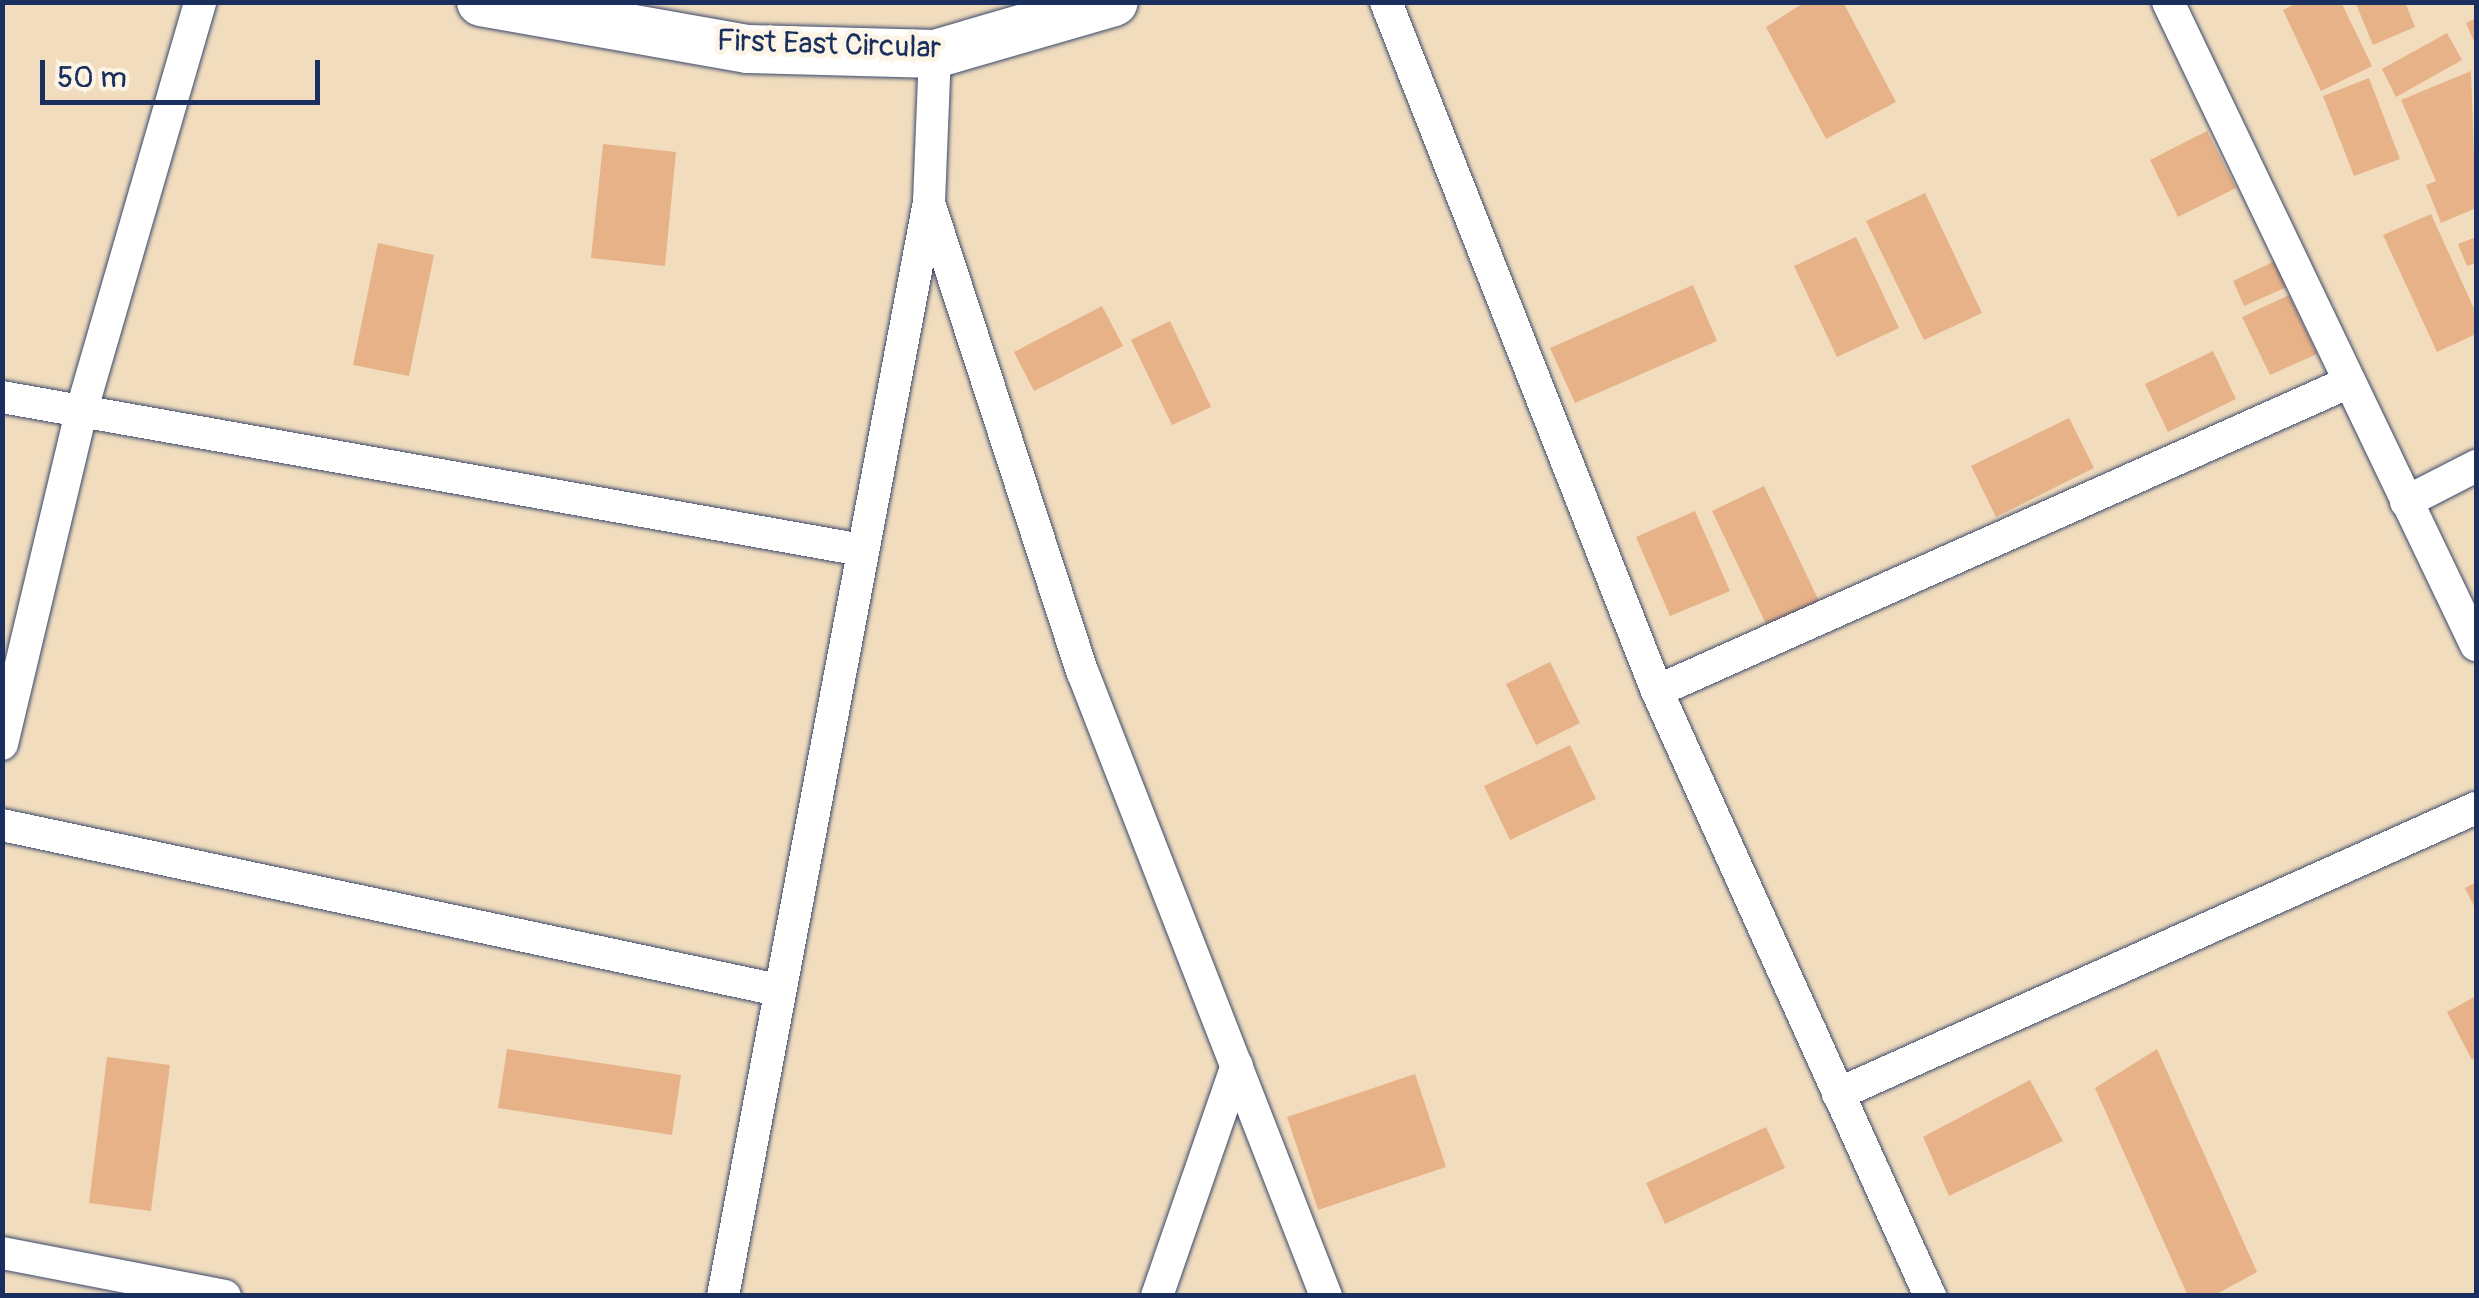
<!DOCTYPE html>
<style>
body{margin:0}
#map{position:relative;width:2479px;height:1298px;overflow:hidden;background:#f1ddbe;font-family:Pangolin,sans-serif}
div>[style]{position:absolute}
.building>*{inset:0;background:#e8b289}
.roads{filter:drop-shadow(0 0 2px #3b496c) drop-shadow(0 0 2px #3b496c)}
.street>*{height:32px;margin:-16px;padding:0 16px;transform-origin:16px;border-radius:16px;background:#fff}
.secondary>*{height:48px;margin:-24px;padding:0 24px;transform-origin:24px;border-radius:24px;background:#fff}
span{translate:-50% -50%;white-space:nowrap;text-align:center;line-height:1.15;-webkit-text-stroke:10px #fcf5e5;paint-order:stroke}
.street-label{font-size:30px;color:#1b2f5e}
.frame{position:absolute;inset:0;border:5px solid #1b2f5e;pointer-events:none}
.scale{position:absolute;left:40px;top:60px;width:280px;height:45px;box-sizing:border-box;border:5px solid #1b2f5e;border-top:0;padding-left:12px;font-size:30px;line-height:35px;white-space:nowrap;color:#1b2f5e;-webkit-text-stroke:8px #fcf5e5;paint-order:stroke}
</style>
<div id="map">
<div class="building">
<i style="clip-path:polygon(1805px 2px,1843px 2px,1896px 102px,1826px 139px,1766px 27px)"></i>
<i style="clip-path:polygon(2299px 2px,2341px 2px,2372px 66px,2321px 91px,2283px 10px)"></i>
<i style="clip-path:polygon(2355px 2px,2405px 2px,2415px 27px,2373px 45px)"></i>
<i style="clip-path:polygon(2476px 18px,2476px 46px,2466px 23px)"></i>
<i style="clip-path:polygon(2447px 33px,2462px 60px,2396px 97px,2382px 69px)"></i>
<i style="clip-path:polygon(2471px 71px,2476px 208px,2441px 223px,2426px 185px,2436px 181px,2401px 100px)"></i>
<i style="clip-path:polygon(2369px 78px,2400px 159px,2354px 176px,2323px 96px)"></i>
<i style="clip-path:polygon(2207px 131px,2236px 188px,2178px 217px,2150px 160px)"></i>
<i style="clip-path:polygon(603px 144px,676px 152px,665px 266px,591px 258px)"></i>
<i style="clip-path:polygon(1925px 193px,1982px 313px,1924px 340px,1866px 221px)"></i>
<i style="clip-path:polygon(2431px 214px,2476px 313px,2476px 334px,2437px 352px,2383px 235px)"></i>
<i style="clip-path:polygon(1856px 237px,1899px 328px,1837px 357px,1794px 266px)"></i>
<i style="clip-path:polygon(2476px 237px,2476px 263px,2467px 266px,2458px 244px)"></i>
<i style="clip-path:polygon(378px 243px,434px 255px,409px 376px,353px 365px)"></i>
<i style="clip-path:polygon(2277px 260px,2289px 286px,2244px 306px,2233px 281px)"></i>
<i style="clip-path:polygon(1693px 285px,1717px 341px,1575px 403px,1550px 348px)"></i>
<i style="clip-path:polygon(2289px 295px,2317px 354px,2270px 375px,2242px 317px)"></i>
<i style="clip-path:polygon(1102px 306px,1123px 346px,1034px 391px,1014px 352px)"></i>
<i style="clip-path:polygon(1170px 321px,1211px 407px,1172px 425px,1131px 340px)"></i>
<i style="clip-path:polygon(2213px 351px,2236px 399px,2168px 432px,2145px 384px)"></i>
<i style="clip-path:polygon(2069px 418px,2094px 468px,1996px 517px,1971px 466px)"></i>
<i style="clip-path:polygon(1764px 486px,1819px 601px,1767px 626px,1712px 511px)"></i>
<i style="clip-path:polygon(1695px 511px,1730px 591px,1670px 616px,1636px 537px)"></i>
<i style="clip-path:polygon(1550px 662px,1580px 723px,1536px 745px,1506px 684px)"></i>
<i style="clip-path:polygon(1570px 745px,1596px 799px,1510px 840px,1484px 786px)"></i>
<i style="clip-path:polygon(2476px 882px,2476px 910px,2465px 888px)"></i>
<i style="clip-path:polygon(2476px 996px,2476px 1057px,2472px 1060px,2447px 1012px)"></i>
<i style="clip-path:polygon(507px 1049px,681px 1075px,672px 1135px,498px 1108px)"></i>
<i style="clip-path:polygon(2157px 1049px,2257px 1272px,2213px 1296px,2188px 1296px,2095px 1088px)"></i>
<i style="clip-path:polygon(107px 1057px,170px 1065px,151px 1211px,89px 1203px)"></i>
<i style="clip-path:polygon(1415px 1074px,1446px 1167px,1318px 1210px,1287px 1117px)"></i>
<i style="clip-path:polygon(2030px 1080px,2063px 1141px,1949px 1196px,1923px 1137px)"></i>
<i style="clip-path:polygon(1766px 1127px,1785px 1168px,1665px 1224px,1646px 1183px)"></i>
</div>
<div class="roads">
<div class="street">
<i style="left:1386px;top:2px;width:740px;rotate:68.53deg"></i>
<i style="left:1657px;top:691px;width:664px;rotate:65.71deg"></i>
<i style="left:2168px;top:2px;width:713px;rotate:64.41deg"></i>
<i style="left:930px;top:206px;width:491px;rotate:71.9deg"></i>
<i style="left:1083px;top:673px;width:669px;rotate:68.69deg"></i>
<i style="left:2px;top:397px;width:874px;rotate:10.09deg"></i>
<i style="left:2406px;top:502px;width:79px;rotate:-27.2deg"></i>
<i style="left:1657px;top:691px;width:756px;rotate:-24.05deg"></i>
<i style="left:2px;top:744px;width:337px;rotate:-76.6deg"></i>
<i style="left:80px;top:416px;width:431px;rotate:-73.8deg"></i>
<i style="left:2px;top:825px;width:793px;rotate:12deg"></i>
<i style="left:1838px;top:1094px;width:699px;rotate:-24.15deg"></i>
<i style="left:2px;top:1253px;width:227px;rotate:10.9deg"></i>
<i style="left:723px;top:1296px;width:1113px;rotate:-79.34deg"></i>
<i style="left:929px;top:202px;width:148px;rotate:-87.7deg"></i>
<i style="left:1157px;top:1296px;width:244px;rotate:-70.9deg"></i>
</div>
<div class="secondary">
<i style="left:481px;top:2px;width:271px;rotate:10deg"></i>
<i style="left:748px;top:49px;width:187px;rotate:1.5deg"></i>
<i style="left:935px;top:54px;width:186px;rotate:-16.2deg"></i>
</div>
</div>
<div class="street-label">
<span style="left:829px;top:45px;rotate:2deg">First East Circular</span>
</div>
<div class="frame"></div>
<div class="scale">50 m</div>
</div>
